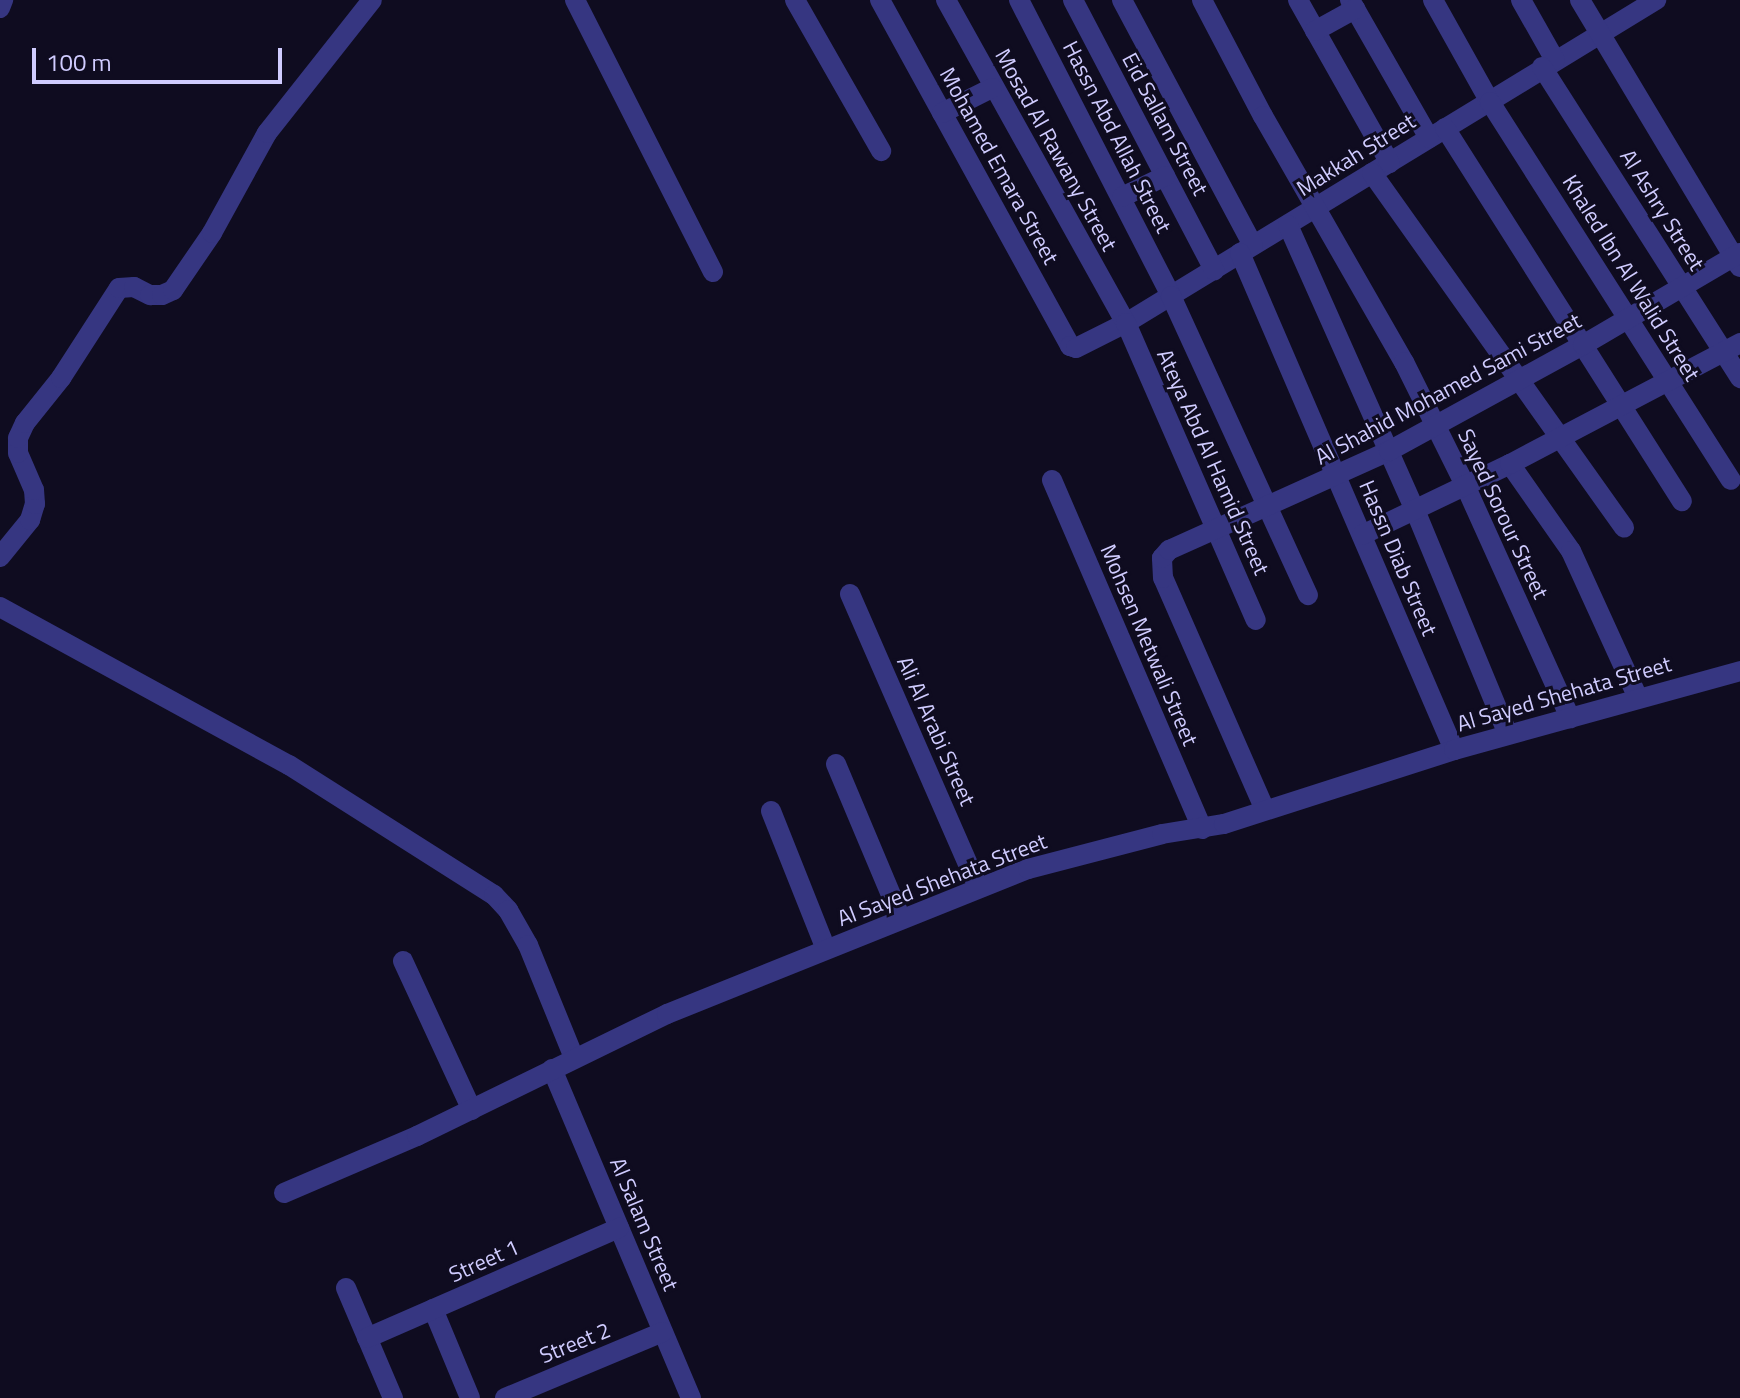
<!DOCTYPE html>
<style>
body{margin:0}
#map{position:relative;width:1740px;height:1398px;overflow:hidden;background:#0f0c20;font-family:"Titillium Web",sans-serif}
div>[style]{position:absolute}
.minor>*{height:20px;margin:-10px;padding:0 10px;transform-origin:10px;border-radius:10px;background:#363681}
span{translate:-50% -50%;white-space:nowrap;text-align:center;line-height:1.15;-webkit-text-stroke:6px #0f0c20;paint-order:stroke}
.street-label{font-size:22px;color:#d0ccff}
.scale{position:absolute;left:32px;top:48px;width:250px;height:36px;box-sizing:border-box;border:4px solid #d0ccff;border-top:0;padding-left:10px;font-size:24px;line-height:28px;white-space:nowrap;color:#d0ccff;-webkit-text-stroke:6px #0f0c20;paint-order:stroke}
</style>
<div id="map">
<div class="minor">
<i style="left:575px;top:0;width:305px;rotate:63.1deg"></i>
<i style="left:795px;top:0;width:174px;rotate:60.3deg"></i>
<i style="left:880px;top:0;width:395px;rotate:61.2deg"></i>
<i style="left:1070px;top:346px;width:6px;rotate:18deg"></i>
<i style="left:1076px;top:348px;width:56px;rotate:-26.6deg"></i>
<i style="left:1126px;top:323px;width:621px;rotate:-31.36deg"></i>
<i style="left:946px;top:0;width:370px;rotate:60.9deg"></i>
<i style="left:1126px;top:323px;width:324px;rotate:66.4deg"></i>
<i style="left:1019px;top:0;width:333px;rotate:62.8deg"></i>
<i style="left:1171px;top:296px;width:329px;rotate:65.4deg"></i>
<i style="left:1073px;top:0;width:305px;rotate:62.4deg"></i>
<i style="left:1122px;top:0;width:278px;rotate:61.9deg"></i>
<i style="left:1202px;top:0;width:131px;rotate:62.3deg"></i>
<i style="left:1263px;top:116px;width:284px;rotate:60.2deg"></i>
<i style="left:1404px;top:362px;width:137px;rotate:63.6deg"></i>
<i style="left:1465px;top:485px;width:256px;rotate:65.7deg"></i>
<i style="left:1298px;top:0;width:187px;rotate:60.6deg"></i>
<i style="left:1350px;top:0;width:159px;rotate:60.2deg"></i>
<i style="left:1433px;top:0;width:117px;rotate:60.8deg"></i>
<i style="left:1490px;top:102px;width:448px;rotate:57.5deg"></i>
<i style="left:1521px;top:0;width:69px;rotate:60.5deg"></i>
<i style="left:1580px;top:0;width:311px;rotate:59.1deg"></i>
<i style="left:0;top:8px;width:9px;rotate:-69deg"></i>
<i style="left:1315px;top:31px;width:46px;rotate:-28.8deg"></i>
<i style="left:1542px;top:67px;width:369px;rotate:57.5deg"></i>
<i style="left:942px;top:113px;width:56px;rotate:-26.6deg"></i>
<i style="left:1445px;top:128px;width:442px;rotate:57.6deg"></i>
<i style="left:1372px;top:173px;width:435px;rotate:54.6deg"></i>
<i style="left:1122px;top:197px;width:48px;rotate:-26deg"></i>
<i style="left:1288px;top:225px;width:312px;rotate:66deg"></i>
<i style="left:1415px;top:510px;width:243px;rotate:67.5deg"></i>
<i style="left:1240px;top:253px;width:541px;rotate:66.7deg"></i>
<i style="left:1510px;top:464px;width:106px;rotate:55deg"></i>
<i style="left:1571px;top:551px;width:162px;rotate:65.5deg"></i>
<i style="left:1052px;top:480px;width:380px;rotate:66.7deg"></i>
<i style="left:1362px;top:535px;width:164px;rotate:-25.6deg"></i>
<i style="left:1510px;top:464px;width:260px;rotate:-27.7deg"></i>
<i style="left:0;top:557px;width:48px;rotate:-51deg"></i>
<i style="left:30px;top:520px;width:17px;rotate:-73deg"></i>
<i style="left:35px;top:504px;width:14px;rotate:-94deg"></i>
<i style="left:34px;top:490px;width:40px;rotate:-113.4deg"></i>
<i style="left:18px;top:453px;width:15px;rotate:-90deg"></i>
<i style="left:18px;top:438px;width:17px;rotate:-65deg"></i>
<i style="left:25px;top:423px;width:58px;rotate:-51.3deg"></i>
<i style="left:61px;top:378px;width:107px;rotate:-57.2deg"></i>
<i style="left:119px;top:288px;width:15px;rotate:-4deg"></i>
<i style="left:134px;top:287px;width:18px;rotate:27deg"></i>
<i style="left:150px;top:295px;width:12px"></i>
<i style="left:162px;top:295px;width:12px;rotate:-24deg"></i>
<i style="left:173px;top:290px;width:69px;rotate:-55.6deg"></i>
<i style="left:212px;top:233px;width:114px;rotate:-61.2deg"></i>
<i style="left:267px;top:133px;width:169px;rotate:-51.7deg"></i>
<i style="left:850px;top:594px;width:320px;rotate:66.4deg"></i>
<i style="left:0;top:607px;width:329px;rotate:28.7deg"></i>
<i style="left:289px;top:765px;width:243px;rotate:32.4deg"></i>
<i style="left:494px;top:895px;width:21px;rotate:47deg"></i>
<i style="left:508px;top:910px;width:40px;rotate:60.3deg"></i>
<i style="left:528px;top:945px;width:122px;rotate:67.8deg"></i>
<i style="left:836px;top:764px;width:168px;rotate:67.2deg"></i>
<i style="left:1265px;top:810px;width:253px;rotate:-113.7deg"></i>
<i style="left:1163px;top:578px;width:20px;rotate:-93deg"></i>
<i style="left:1162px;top:558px;width:11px;rotate:-49deg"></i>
<i style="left:1169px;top:550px;width:241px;rotate:-24.2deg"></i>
<i style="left:1389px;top:451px;width:221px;rotate:-28.7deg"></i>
<i style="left:1583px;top:345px;width:182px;rotate:-30.4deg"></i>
<i style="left:771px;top:811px;width:149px;rotate:68.3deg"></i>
<i style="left:403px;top:961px;width:164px;rotate:65.2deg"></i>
<i style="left:552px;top:1069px;width:357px;rotate:67.1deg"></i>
<i style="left:284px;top:1193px;width:145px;rotate:-23.2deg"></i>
<i style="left:417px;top:1136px;width:278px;rotate:-26deg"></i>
<i style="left:667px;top:1014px;width:389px;rotate:-21.9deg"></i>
<i style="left:1028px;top:869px;width:138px;rotate:-14.6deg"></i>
<i style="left:1162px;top:834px;width:63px;rotate:-9.2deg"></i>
<i style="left:1224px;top:824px;width:242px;rotate:-17.8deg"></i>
<i style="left:1454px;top:750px;width:297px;rotate:-15.4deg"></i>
<i style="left:346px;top:1288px;width:120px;rotate:66.9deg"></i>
<i style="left:433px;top:1309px;width:96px;rotate:67.4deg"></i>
<i style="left:367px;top:1338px;width:275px;rotate:-23.6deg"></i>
<i style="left:505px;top:1398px;width:171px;rotate:-22.7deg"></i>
</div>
<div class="street-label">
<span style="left:1165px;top:124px;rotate:62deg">Eid Sallam Street</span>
<span style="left:1117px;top:137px;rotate:63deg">Hassn Abd Allah Street</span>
<span style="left:1056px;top:150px;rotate:61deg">Mosad Al Rawany Street</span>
<span style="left:1356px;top:155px;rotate:-32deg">Makkah Street</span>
<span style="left:999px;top:166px;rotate:61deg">Mohamed Emara Street</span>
<span style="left:1662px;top:210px;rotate:58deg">Al Ashry Street</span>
<span style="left:1631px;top:278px;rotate:58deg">Khaled Ibn Al Walid Street</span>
<span style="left:1448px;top:389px;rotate:-28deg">Al Shahid Mohamed Sami Street</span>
<span style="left:1213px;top:462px;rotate:66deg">Ateya Abd Al Hamid Street</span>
<span style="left:1503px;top:514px;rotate:65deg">Sayed Sorour Street</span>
<span style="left:1398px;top:558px;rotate:67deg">Hassn Diab Street</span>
<span style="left:1149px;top:645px;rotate:67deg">Mohsen Metwali Street</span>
<span style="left:1564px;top:694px;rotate:-16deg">Al Sayed Shehata Street</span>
<span style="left:936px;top:731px;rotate:66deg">Ali Al Arabi Street</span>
<span style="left:942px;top:880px;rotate:-21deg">Al Sayed Shehata Street</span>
<span style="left:644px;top:1224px;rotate:67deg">Al Salam Street</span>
<span style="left:484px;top:1261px;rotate:-24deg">Street 1</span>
<span style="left:575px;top:1343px;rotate:-22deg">Street 2</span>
</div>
<div class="scale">100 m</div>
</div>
